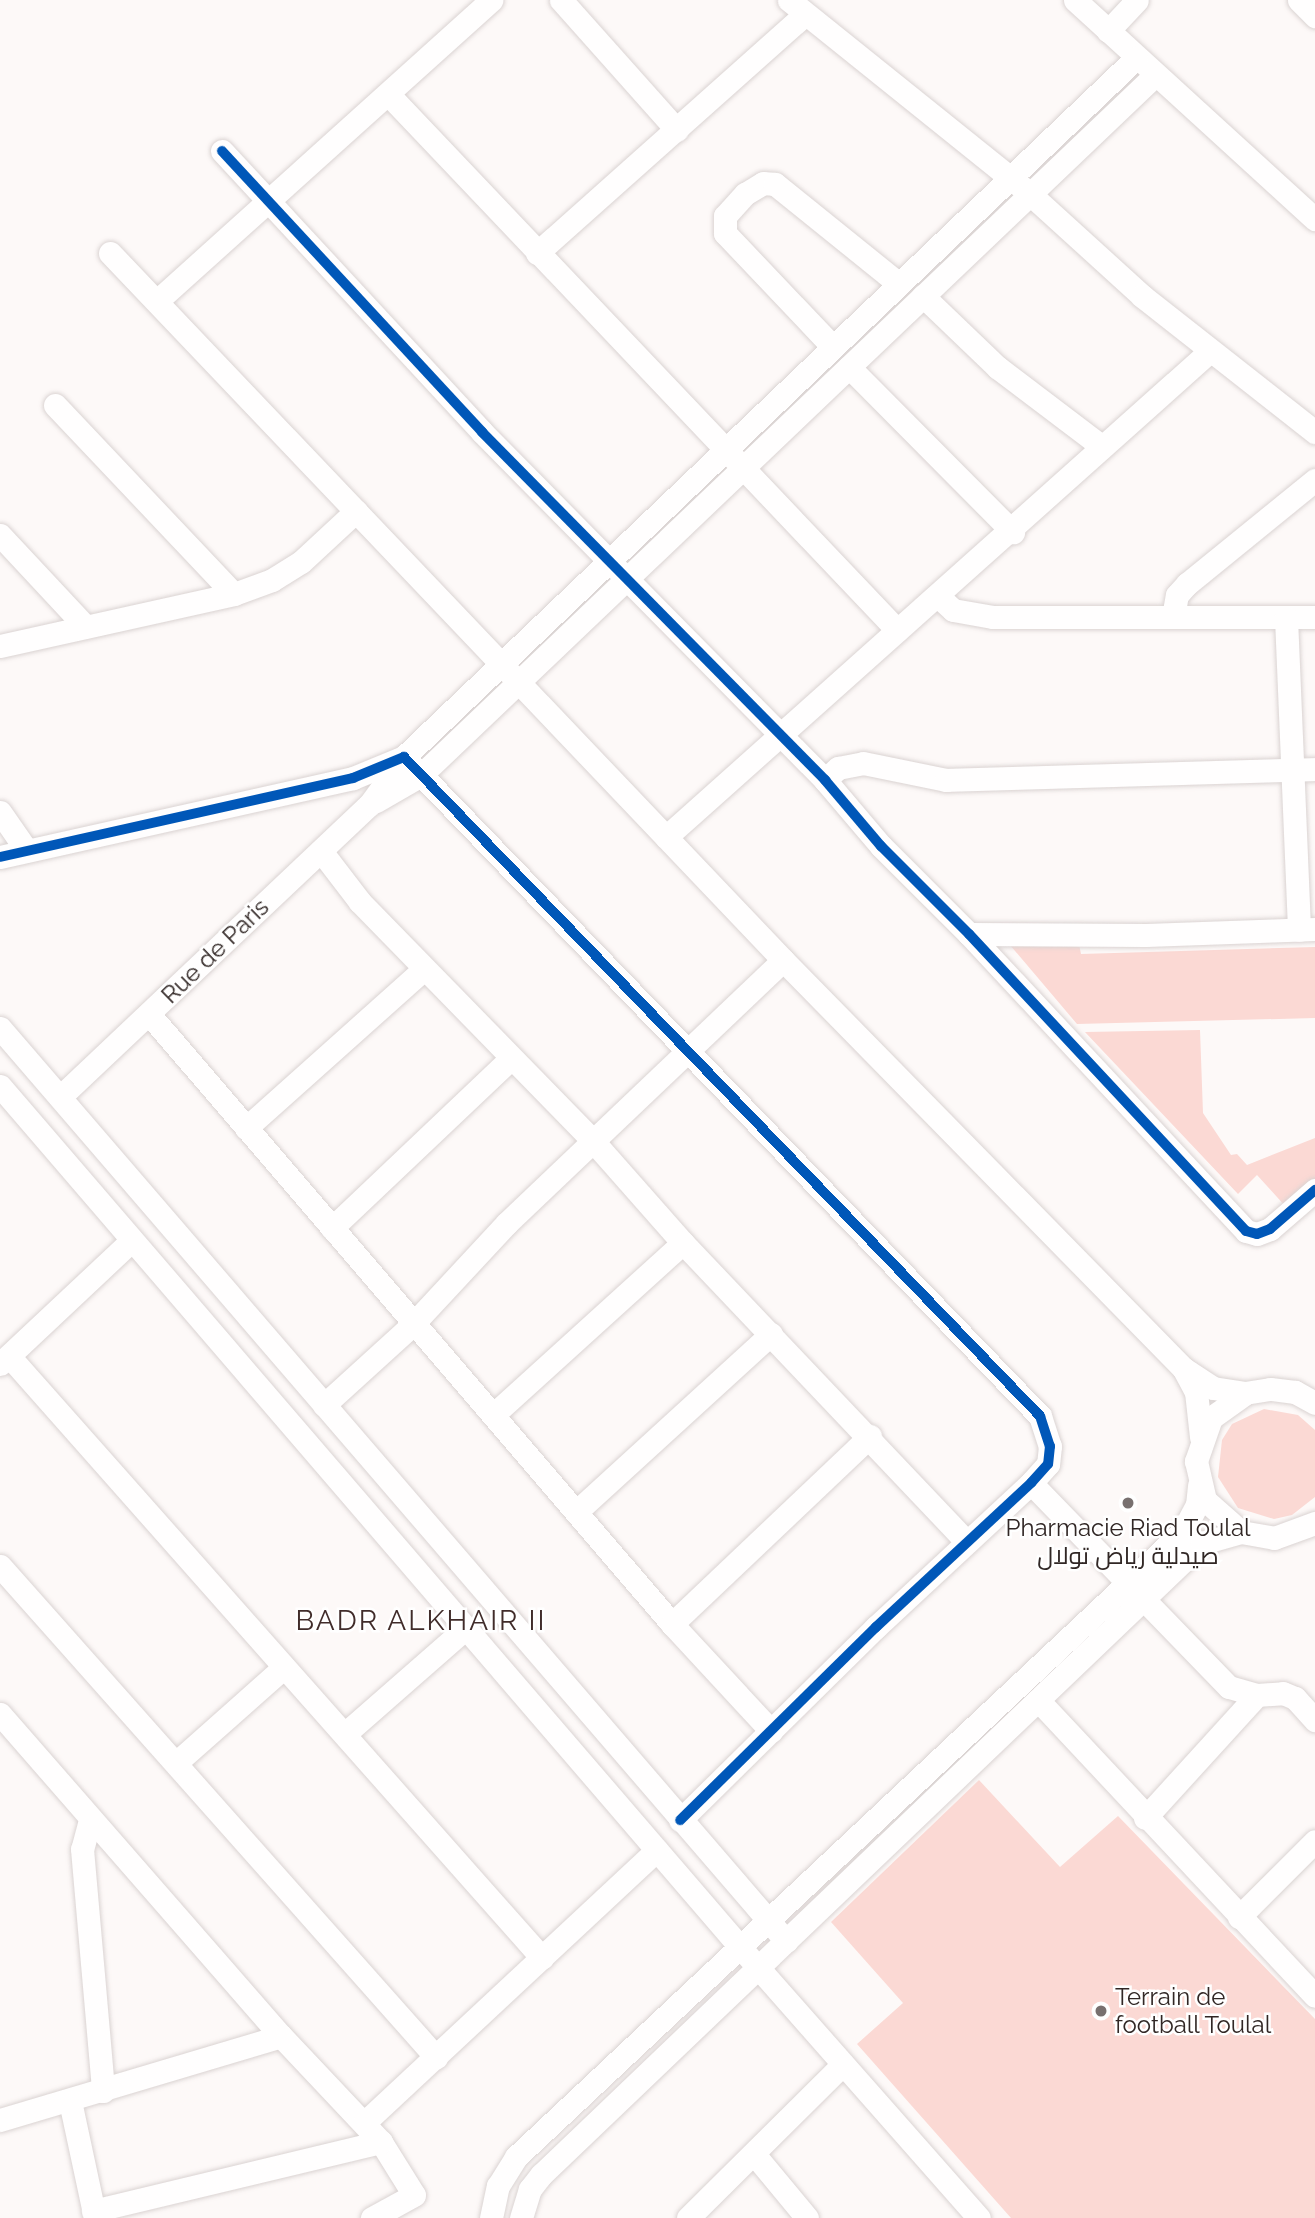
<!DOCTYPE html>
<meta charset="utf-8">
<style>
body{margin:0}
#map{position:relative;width:1315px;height:2218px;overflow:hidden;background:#fdf9f8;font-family:Raleway,Cairo,sans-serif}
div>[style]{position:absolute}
.green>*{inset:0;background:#fbd9d4}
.roads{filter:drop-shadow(0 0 2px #dad3d2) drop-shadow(0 0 2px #dad3d2)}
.minor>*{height:23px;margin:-11.5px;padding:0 11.5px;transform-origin:11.5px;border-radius:11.5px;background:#fffefe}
.cycleway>*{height:10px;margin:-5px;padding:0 5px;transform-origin:5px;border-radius:5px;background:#0057b8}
.dots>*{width:19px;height:19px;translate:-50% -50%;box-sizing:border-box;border:4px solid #fff;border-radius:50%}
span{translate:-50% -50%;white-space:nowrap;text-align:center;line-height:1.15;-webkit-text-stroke:5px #fff;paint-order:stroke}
.street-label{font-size:24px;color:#312725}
.poi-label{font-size:24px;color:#312725}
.left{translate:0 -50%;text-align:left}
.quarter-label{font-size:28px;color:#412c2a;letter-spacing:2px}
</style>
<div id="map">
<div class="green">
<i style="clip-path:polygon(1079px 944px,1081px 954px,1315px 947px,1315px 1018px,1077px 1024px,1010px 945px)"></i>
<i style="clip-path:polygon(1200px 1030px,1203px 1113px,1231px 1155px,1237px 1154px,1247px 1165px,1315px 1138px,1315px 1179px,1286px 1207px,1257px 1175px,1238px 1194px,1085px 1032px)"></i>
<i style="clip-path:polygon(1264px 1409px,1298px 1415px,1315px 1430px,1315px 1497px,1292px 1515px,1274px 1519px,1238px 1508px,1218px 1477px,1222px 1440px,1232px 1424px)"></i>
<i style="clip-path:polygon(979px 1780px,1060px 1867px,1118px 1816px,1315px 2019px,1315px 2218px,1011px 2218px,857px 2044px,903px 2003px,831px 1922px)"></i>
</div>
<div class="roads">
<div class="minor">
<i style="left:561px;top:0;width:174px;rotate:48.3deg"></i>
<i style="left:789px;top:0;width:309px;rotate:38.8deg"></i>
<i style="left:1030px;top:194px;width:151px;rotate:42.3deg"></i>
<i style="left:1142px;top:296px;width:220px;rotate:38.2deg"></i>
<i style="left:1075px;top:0;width:325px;rotate:42.4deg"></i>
<i style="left:1299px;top:0;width:23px;rotate:45deg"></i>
<i style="left:1108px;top:31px;width:42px;rotate:-46.9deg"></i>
<i style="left:389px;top:95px;width:738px;rotate:46.48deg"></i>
<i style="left:222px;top:151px;width:383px;rotate:47.2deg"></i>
<i style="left:482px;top:432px;width:489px;rotate:45.4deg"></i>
<i style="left:825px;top:780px;width:87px;rotate:49.7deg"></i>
<i style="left:881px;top:846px;width:124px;rotate:45deg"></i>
<i style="left:969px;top:934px;width:406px;rotate:47deg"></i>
<i style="left:1246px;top:1231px;width:11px;rotate:15deg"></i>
<i style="left:1257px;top:1234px;width:14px;rotate:-21deg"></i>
<i style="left:1270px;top:1229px;width:60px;rotate:-40.9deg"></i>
<i style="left:110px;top:253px;width:976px;rotate:46.41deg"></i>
<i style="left:783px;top:960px;width:573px;rotate:45.57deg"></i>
<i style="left:537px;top:253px;width:359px;rotate:-41.7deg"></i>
<i style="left:923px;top:296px;width:103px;rotate:43.8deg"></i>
<i style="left:997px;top:367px;width:131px;rotate:37.2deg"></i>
<i style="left:157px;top:301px;width:450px;rotate:-42deg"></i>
<i style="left:833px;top:347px;width:157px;rotate:-133.5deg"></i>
<i style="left:725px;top:233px;width:17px;rotate:-90deg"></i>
<i style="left:725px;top:216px;width:30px;rotate:-48deg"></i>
<i style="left:745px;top:194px;width:21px;rotate:-31deg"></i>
<i style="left:763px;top:183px;width:12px;rotate:5deg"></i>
<i style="left:775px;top:184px;width:159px;rotate:38.9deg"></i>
<i style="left:849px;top:367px;width:233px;rotate:45.2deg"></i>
<i style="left:55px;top:405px;width:260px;rotate:46.6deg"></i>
<i style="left:0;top:535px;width:125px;rotate:47deg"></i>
<i style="left:939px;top:597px;width:19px;rotate:43deg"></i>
<i style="left:953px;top:610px;width:41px;rotate:9.9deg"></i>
<i style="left:993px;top:617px;width:322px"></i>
<i style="left:1173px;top:617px;width:22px;rotate:-80deg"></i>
<i style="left:1177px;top:595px;width:15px;rotate:-48deg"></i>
<i style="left:1187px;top:584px;width:165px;rotate:-39.1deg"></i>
<i style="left:1286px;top:618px;width:312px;rotate:87.6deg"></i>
<i style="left:0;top:646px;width:240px;rotate:-12.5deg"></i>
<i style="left:234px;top:594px;width:40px;rotate:-20.2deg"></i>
<i style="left:272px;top:580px;width:34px;rotate:-32deg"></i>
<i style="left:301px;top:562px;width:75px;rotate:-42.8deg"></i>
<i style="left:825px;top:780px;width:18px;rotate:-43deg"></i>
<i style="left:838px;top:768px;width:25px;rotate:-11deg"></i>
<i style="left:863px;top:763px;width:85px;rotate:11.6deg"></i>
<i style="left:946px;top:780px;width:369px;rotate:-1.7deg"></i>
<i style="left:376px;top:801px;width:52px;rotate:-30deg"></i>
<i style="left:421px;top:775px;width:1014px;rotate:-43.64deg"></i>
<i style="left:0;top:812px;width:47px;rotate:55.3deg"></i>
<i style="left:666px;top:837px;width:729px;rotate:-41.78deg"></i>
<i style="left:321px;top:851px;width:64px;rotate:52.6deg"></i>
<i style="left:360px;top:902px;width:334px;rotate:45.7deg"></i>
<i style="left:593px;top:1141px;width:136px;rotate:48.6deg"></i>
<i style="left:683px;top:1243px;width:412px;rotate:46.5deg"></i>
<i style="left:0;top:857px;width:362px;rotate:-12.6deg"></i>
<i style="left:353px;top:778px;width:55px;rotate:-22.4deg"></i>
<i style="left:404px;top:757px;width:916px;rotate:46.02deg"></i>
<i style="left:1040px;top:1416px;width:32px;rotate:72deg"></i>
<i style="left:1050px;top:1446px;width:18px;rotate:96deg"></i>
<i style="left:1048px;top:1464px;width:25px;rotate:132deg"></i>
<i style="left:1031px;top:1483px;width:212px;rotate:137.1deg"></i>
<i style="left:876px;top:1627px;width:275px;rotate:135.4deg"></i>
<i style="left:969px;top:934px;width:177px;rotate:0.3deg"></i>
<i style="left:1146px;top:935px;width:169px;rotate:-2deg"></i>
<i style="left:149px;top:1014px;width:804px;rotate:49.39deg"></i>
<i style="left:672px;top:1624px;width:146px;rotate:47.2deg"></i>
<i style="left:0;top:1028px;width:1205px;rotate:49.27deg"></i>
<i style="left:0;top:1086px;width:1135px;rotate:49.32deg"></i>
<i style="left:740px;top:1947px;width:361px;rotate:48.6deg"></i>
<i style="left:60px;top:1097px;width:427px;rotate:-43.4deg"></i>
<i style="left:370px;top:804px;width:58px;rotate:-54.1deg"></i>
<i style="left:404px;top:757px;width:1012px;rotate:-43.68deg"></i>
<i style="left:246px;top:1128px;width:239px;rotate:-41.8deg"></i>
<i style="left:332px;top:1228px;width:244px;rotate:-43.5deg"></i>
<i style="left:9px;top:1356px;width:804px;rotate:48.48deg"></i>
<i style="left:0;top:1364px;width:181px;rotate:-43.2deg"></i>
<i style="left:1315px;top:1403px;width:23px;rotate:-151deg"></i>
<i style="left:1295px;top:1392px;width:25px;rotate:-173deg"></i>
<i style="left:1270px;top:1389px;width:24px;rotate:171deg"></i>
<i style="left:1246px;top:1393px;width:43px;rotate:144.5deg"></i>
<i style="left:1211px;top:1418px;width:46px;rotate:109.2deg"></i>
<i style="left:1196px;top:1461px;width:40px;rotate:77deg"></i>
<i style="left:1205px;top:1500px;width:48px;rotate:41.6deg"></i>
<i style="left:1241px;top:1532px;width:34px;rotate:10deg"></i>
<i style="left:1274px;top:1538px;width:44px;rotate:-20.1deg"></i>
<i style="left:324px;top:1405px;width:122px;rotate:-42.3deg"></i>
<i style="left:414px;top:1323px;width:137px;rotate:-47.1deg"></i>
<i style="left:507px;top:1223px;width:381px;rotate:-43.6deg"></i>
<i style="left:493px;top:1415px;width:256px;rotate:-42.2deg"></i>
<i style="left:1201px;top:1437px;width:45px;rotate:-96.3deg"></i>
<i style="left:1196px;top:1392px;width:26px;rotate:-118deg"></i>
<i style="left:1184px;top:1369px;width:35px;rotate:33deg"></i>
<i style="left:1213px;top:1388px;width:33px;rotate:9deg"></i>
<i style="left:1031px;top:1483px;width:284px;rotate:45.9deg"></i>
<i style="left:1229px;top:1687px;width:29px;rotate:16deg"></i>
<i style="left:1257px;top:1695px;width:26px;rotate:-4deg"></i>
<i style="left:1283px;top:1693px;width:13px;rotate:23deg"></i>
<i style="left:1295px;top:1698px;width:30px;rotate:48deg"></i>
<i style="left:576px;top:1512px;width:264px;rotate:-42.4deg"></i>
<i style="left:0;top:1566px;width:657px;rotate:48.4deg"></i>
<i style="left:672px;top:1624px;width:273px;rotate:-43.5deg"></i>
<i style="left:1038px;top:1700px;width:405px;rotate:46.9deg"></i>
<i style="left:0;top:1714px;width:427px;rotate:48.9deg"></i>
<i style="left:281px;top:2036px;width:146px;rotate:46.7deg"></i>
<i style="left:381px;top:2142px;width:62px;rotate:58.1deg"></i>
<i style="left:414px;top:2195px;width:48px;rotate:151.3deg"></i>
<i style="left:347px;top:1732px;width:158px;rotate:-41.2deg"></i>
<i style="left:177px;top:1762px;width:143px;rotate:-41.6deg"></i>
<i style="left:1145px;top:1818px;width:166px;rotate:-47.7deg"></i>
<i style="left:90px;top:1820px;width:30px;rotate:105deg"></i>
<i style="left:82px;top:1849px;width:243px;rotate:85deg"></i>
<i style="left:1239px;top:1917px;width:107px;rotate:-45deg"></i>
<i style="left:70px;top:2101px;width:120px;rotate:77.9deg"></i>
<i style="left:0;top:2120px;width:293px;rotate:-16.6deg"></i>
<i style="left:364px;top:2123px;width:400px;rotate:-43deg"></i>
<i style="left:754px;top:2154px;width:83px;rotate:50.4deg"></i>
<i style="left:93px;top:2211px;width:296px;rotate:-13.5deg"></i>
<i style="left:491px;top:2218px;width:33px;rotate:-78deg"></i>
<i style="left:498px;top:2186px;width:34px;rotate:-58deg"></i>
<i style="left:516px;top:2157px;width:915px;rotate:-43.18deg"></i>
<i style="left:1183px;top:1531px;width:30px;rotate:-62deg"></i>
<i style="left:1197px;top:1505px;width:20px;rotate:-84deg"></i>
<i style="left:521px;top:2218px;width:30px;rotate:-73deg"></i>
<i style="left:530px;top:2189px;width:18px;rotate:-52deg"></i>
<i style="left:541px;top:2175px;width:915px;rotate:-43.72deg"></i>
<i style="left:1202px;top:1543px;width:41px;rotate:-15.8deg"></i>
<i style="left:688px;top:2218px;width:218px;rotate:-44.8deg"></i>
</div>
</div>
<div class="cycleway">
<i style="left:222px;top:151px;width:383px;rotate:47.2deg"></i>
<i style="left:482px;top:432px;width:489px;rotate:45.4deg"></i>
<i style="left:825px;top:780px;width:87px;rotate:49.7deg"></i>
<i style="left:881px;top:846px;width:124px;rotate:45deg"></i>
<i style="left:969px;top:934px;width:406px;rotate:47deg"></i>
<i style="left:1246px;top:1231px;width:11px;rotate:15deg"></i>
<i style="left:1257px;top:1234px;width:14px;rotate:-21deg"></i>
<i style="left:1270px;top:1229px;width:60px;rotate:-40.9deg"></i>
<i style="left:0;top:857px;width:362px;rotate:-12.6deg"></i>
<i style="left:353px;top:778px;width:55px;rotate:-22.4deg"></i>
<i style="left:404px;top:757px;width:916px;rotate:46.02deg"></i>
<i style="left:1040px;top:1416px;width:32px;rotate:72deg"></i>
<i style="left:1050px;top:1446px;width:18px;rotate:96deg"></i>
<i style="left:1048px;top:1464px;width:25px;rotate:132deg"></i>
<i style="left:1031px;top:1483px;width:212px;rotate:137.1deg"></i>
<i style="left:876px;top:1627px;width:275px;rotate:135.4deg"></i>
</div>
<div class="dots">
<i style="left:1128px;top:1503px;background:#78706f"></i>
<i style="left:1101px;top:2011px;background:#78706f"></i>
</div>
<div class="street-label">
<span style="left:215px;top:951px;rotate:-44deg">Rue de Paris</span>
</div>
<div class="poi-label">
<span style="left:1128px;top:1542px">Pharmacie Riad Toulal<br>صيدلية رياض تولال</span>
<span class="left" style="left:1115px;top:2011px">Terrain de<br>football Toulal</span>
</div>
<div class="quarter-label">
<span style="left:421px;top:1621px">BADR ALKHAIR II</span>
</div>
</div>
